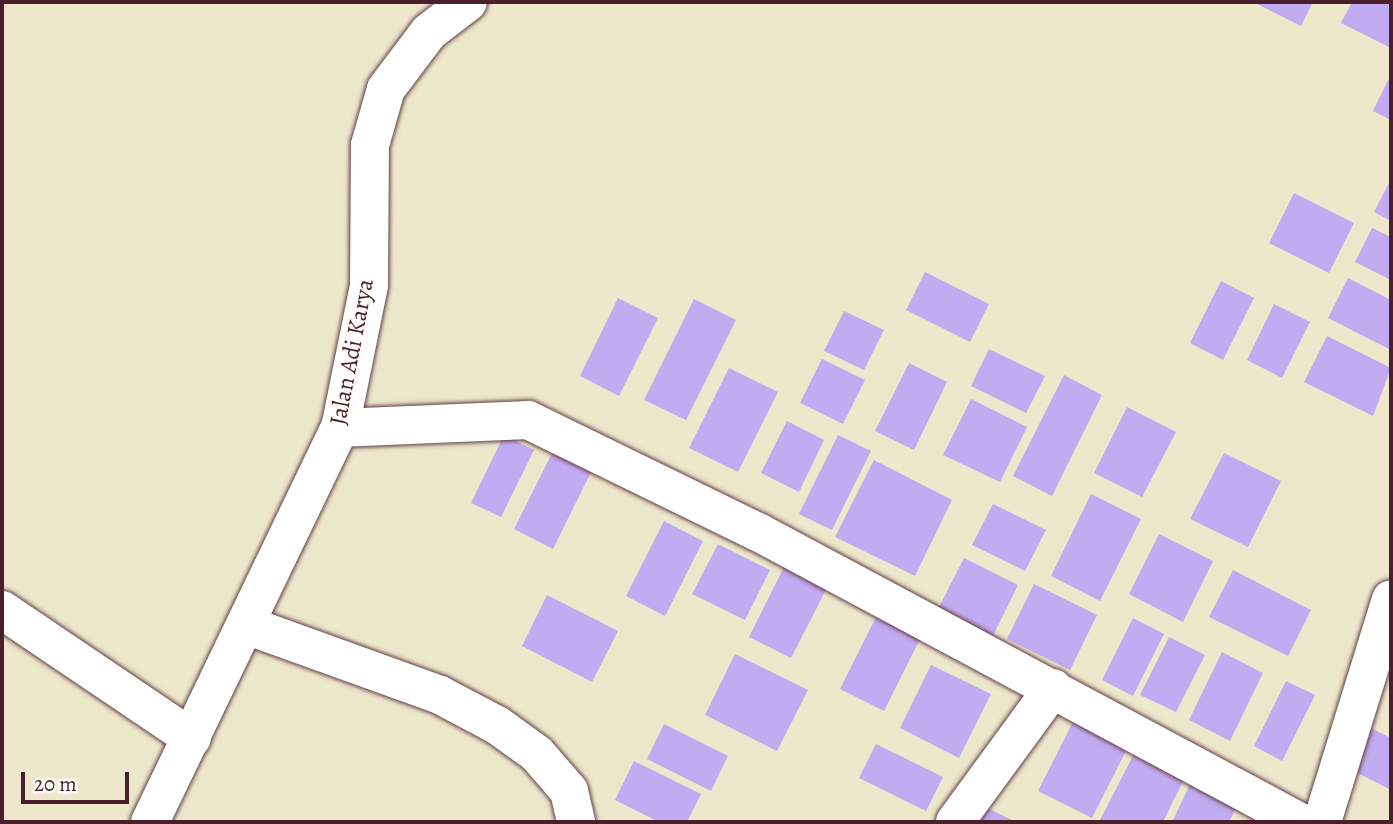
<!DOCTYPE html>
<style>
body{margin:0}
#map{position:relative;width:1393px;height:824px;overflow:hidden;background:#ede7cb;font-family:Alegreya,serif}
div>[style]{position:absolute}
.building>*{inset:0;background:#c2acf1}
.roads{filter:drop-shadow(0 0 2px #623d43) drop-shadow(0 0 2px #623d43)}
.minor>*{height:38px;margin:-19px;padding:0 19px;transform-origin:19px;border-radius:19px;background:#fff}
span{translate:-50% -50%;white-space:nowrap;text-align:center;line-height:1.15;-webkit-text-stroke:5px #fdfcf7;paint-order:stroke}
.street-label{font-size:24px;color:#4a1f2b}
.frame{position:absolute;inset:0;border:4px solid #4a1f2b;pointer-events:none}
.scale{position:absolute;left:21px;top:772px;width:108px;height:32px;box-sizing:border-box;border:4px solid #4a1f2b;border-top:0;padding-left:9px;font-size:21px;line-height:24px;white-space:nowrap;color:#4a1f2b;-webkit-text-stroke:5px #fdfcf7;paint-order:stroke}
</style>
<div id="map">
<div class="building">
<i style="clip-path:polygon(1253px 2px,1313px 2px,1301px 26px)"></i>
<i style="clip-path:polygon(1352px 2px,1391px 2px,1391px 48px,1341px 23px)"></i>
<i style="clip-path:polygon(1388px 80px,1391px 82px,1391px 120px,1373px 111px)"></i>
<i style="clip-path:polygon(1391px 179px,1391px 221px,1374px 212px)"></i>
<i style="clip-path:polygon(1294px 193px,1354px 223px,1329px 273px,1269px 243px)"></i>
<i style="clip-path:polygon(1372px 228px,1391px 237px,1391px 280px,1355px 262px)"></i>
<i style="clip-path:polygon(925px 272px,989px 304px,970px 342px,906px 310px)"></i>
<i style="clip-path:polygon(1348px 278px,1391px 300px,1391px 350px,1328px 318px)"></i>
<i style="clip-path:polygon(1221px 281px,1254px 298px,1223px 360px,1190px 343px)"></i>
<i style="clip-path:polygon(618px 298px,658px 318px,619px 396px,580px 376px)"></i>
<i style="clip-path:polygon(694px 299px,736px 320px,686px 420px,644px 400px)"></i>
<i style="clip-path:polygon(1274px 304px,1310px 322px,1282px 378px,1247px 360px)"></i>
<i style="clip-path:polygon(844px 311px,884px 330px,864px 370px,824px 351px)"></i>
<i style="clip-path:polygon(1327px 336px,1391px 368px,1373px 416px,1304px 382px)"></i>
<i style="clip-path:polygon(989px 349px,1045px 376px,1026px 413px,971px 386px)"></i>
<i style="clip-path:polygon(822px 359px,865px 380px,843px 424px,800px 403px)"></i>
<i style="clip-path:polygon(909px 363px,947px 382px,914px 450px,875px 431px)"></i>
<i style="clip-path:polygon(729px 368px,778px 392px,738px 472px,689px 448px)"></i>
<i style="clip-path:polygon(1064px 375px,1102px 395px,1052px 496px,1013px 476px)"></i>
<i style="clip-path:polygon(971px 399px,1027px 427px,1000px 482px,943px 455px)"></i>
<i style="clip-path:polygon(1127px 407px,1176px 432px,1142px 497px,1094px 473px)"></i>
<i style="clip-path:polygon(787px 421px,824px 440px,799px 492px,761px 473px)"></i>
<i style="clip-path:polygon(504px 435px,534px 450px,501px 517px,471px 503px)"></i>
<i style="clip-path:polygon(838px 435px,871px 451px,832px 530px,799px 514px)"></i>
<i style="clip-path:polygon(556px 445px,595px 464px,553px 549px,514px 529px)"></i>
<i style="clip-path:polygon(1224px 453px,1281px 481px,1248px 547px,1190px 519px)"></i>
<i style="clip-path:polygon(874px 460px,952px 500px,915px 576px,835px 537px)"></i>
<i style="clip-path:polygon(1091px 494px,1141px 519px,1100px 601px,1051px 576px)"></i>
<i style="clip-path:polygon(993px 504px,1046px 530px,1025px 571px,972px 545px)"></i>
<i style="clip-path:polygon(664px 521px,703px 541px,665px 616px,626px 596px)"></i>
<i style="clip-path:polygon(1159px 534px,1213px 561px,1183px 622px,1129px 594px)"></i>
<i style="clip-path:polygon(718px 544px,770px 570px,745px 620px,692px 594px)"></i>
<i style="clip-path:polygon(964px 558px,1018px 585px,993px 636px,938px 609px)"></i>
<i style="clip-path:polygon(786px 563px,829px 584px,791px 658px,749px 637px)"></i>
<i style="clip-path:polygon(1233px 570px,1311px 610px,1288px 656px,1209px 617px)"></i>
<i style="clip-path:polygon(1034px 584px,1097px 615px,1070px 670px,1007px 639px)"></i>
<i style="clip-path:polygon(547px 595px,618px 631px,592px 682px,522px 646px)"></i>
<i style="clip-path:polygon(878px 613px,922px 635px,884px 711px,840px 689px)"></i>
<i style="clip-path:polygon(1133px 618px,1164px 634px,1133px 696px,1102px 680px)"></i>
<i style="clip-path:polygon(1169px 637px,1205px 655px,1176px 712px,1140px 695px)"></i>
<i style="clip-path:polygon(1222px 652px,1263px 673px,1230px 741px,1189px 720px)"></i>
<i style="clip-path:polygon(735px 654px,808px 690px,777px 751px,705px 715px)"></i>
<i style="clip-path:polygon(931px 665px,991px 694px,959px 758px,900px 728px)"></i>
<i style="clip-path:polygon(1286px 681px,1315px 695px,1282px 761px,1254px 746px)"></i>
<i style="clip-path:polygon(1076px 716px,1130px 743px,1092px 818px,1038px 791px)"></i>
<i style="clip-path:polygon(664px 724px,728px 756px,711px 791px,647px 759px)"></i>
<i style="clip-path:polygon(1369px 727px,1391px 738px,1391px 790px,1348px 768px)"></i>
<i style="clip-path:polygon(876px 744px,943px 777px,926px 811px,859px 778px)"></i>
<i style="clip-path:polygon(1137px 748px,1187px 773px,1163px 822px,1099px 822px)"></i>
<i style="clip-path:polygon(634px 761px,701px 794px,687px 822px,659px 822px,615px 800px)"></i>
<i style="clip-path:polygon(1194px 776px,1241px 799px,1229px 822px,1172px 822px)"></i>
<i style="clip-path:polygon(981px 805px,1016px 822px,972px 822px)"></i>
</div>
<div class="roads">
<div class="minor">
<i style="left:340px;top:428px;width:188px;rotate:-2.4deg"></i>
<i style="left:528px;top:420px;width:256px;rotate:26deg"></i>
<i style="left:758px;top:532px;width:615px;rotate:28.15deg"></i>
<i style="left:2px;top:610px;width:229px;rotate:34deg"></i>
<i style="left:246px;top:625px;width:206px;rotate:19.8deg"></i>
<i style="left:440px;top:695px;width:64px;rotate:27.8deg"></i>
<i style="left:497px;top:725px;width:49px;rotate:35.9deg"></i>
<i style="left:537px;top:754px;width:49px;rotate:49.1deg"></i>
<i style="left:569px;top:791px;width:32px;rotate:77deg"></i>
<i style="left:150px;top:822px;width:437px;rotate:-64.3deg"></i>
<i style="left:340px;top:428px;width:146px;rotate:-78.5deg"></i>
<i style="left:369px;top:285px;width:140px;rotate:-89.6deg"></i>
<i style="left:370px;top:145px;width:58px;rotate:-74.1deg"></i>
<i style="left:386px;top:89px;width:71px;rotate:-53deg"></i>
<i style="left:429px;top:32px;width:49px;rotate:-37.6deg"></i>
<i style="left:955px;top:822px;width:166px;rotate:-53.8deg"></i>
<i style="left:1322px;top:822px;width:233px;rotate:-72.8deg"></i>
</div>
</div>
<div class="street-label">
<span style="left:352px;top:352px;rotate:-79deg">Jalan Adi Karya</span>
</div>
<div class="frame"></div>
<div class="scale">20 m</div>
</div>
